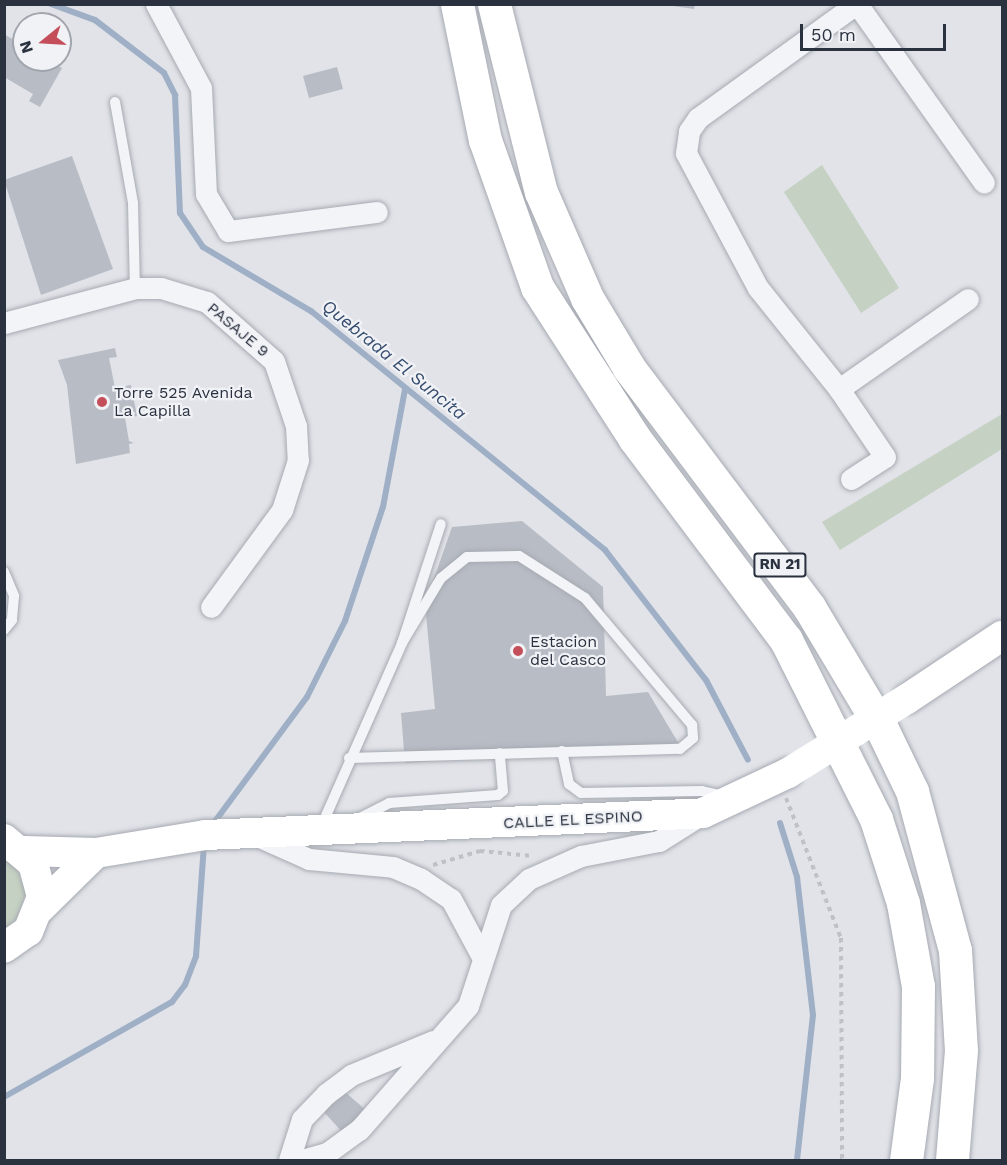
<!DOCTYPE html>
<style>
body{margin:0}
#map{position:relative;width:1007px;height:1165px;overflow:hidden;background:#e1e3e8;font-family:"Work Sans",sans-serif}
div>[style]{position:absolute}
.green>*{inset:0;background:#c5d1c2}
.stream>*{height:6px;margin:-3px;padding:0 3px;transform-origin:3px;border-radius:3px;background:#9eafc6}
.building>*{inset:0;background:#b8bcc5}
.path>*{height:4px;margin-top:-2px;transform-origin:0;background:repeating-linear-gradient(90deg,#bfc1c7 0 4.5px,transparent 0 9px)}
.roads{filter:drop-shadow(0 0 2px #a6aab2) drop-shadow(0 0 2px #a6aab2)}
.lane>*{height:10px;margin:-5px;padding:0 5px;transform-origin:5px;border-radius:5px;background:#f3f4f7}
.street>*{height:21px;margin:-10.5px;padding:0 10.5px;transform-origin:10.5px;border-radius:10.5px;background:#f3f4f7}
.secondary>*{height:30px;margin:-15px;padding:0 15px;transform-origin:15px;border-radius:15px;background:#fff}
.highway>*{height:33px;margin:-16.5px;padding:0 16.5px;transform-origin:16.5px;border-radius:16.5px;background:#fff}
.secondary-bridge>*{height:30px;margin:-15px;padding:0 15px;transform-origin:15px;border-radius:15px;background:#fff}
.dots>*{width:16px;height:16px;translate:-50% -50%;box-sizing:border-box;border:3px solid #f0f2f6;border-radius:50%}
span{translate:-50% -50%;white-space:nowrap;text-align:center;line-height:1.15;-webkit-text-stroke:4.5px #f0f2f6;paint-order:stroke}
.shield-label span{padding:2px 4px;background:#f0f2f6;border:2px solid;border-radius:4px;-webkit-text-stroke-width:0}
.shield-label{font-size:15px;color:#2a313f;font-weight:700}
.street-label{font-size:16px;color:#2a313f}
.poi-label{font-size:16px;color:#2a313f}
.left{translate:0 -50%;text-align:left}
.water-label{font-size:18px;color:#374d6f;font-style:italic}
.frame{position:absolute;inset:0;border:6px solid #2a313f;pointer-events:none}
.north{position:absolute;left:12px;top:12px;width:60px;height:60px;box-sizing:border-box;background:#f0f2f6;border:2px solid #a1a5ad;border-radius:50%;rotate:252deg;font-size:16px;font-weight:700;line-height:24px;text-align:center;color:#2a313f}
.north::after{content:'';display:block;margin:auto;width:21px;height:27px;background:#c44f5a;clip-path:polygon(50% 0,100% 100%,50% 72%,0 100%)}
.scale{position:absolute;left:800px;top:24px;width:146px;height:27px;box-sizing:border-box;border:3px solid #2a313f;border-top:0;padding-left:8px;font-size:18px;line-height:21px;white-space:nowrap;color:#2a313f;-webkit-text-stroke:4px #f0f2f6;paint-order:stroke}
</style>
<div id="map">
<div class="green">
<i style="clip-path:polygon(822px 165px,899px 288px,861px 313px,784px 192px)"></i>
<i style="clip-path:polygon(1002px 414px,1002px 449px,840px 550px,822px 522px)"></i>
<i style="clip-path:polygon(4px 857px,17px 868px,26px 893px,17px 919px,5px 929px)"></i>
</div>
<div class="stream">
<i style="left:51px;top:4px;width:47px;rotate:20deg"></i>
<i style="left:95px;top:20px;width:87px;rotate:37.5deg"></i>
<i style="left:164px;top:73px;width:25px;rotate:63deg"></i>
<i style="left:175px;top:95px;width:118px;rotate:87.6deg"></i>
<i style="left:180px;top:213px;width:41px;rotate:55.9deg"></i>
<i style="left:203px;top:247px;width:126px;rotate:30.7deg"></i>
<i style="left:311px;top:311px;width:379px;rotate:39.1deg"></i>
<i style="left:605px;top:550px;width:165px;rotate:52.2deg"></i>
<i style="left:706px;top:680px;width:90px;rotate:62.3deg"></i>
<i style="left:780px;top:823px;width:57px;rotate:72.5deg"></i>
<i style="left:797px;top:877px;width:139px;rotate:83.4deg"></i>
<i style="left:813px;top:1015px;width:146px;rotate:96.3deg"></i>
<i style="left:213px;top:824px;width:158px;rotate:-53.5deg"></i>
<i style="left:307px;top:697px;width:85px;rotate:-63.4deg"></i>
<i style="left:345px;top:621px;width:120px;rotate:-71.6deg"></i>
<i style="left:383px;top:507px;width:119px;rotate:-79.4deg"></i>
<i style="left:4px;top:1097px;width:193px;rotate:-29.5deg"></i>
<i style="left:172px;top:1002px;width:21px;rotate:-53deg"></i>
<i style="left:185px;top:985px;width:31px;rotate:-69deg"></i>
<i style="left:196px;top:956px;width:112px;rotate:-85.9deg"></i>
</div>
<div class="building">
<i style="clip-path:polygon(659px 4px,695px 4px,694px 9px)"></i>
<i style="clip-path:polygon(4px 34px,24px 46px,24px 60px,48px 60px,62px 68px,40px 107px,29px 101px,33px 94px,4px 77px)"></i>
<i style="clip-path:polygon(337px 67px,343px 89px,309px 98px,303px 76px)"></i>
<i style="clip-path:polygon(72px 156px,113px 269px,41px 295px,4px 180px)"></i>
<i style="clip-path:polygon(115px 348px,117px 357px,109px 358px,115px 388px,131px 385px,137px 416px,125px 418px,129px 441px,134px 443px,129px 444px,130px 453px,76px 464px,67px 385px,58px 360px)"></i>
<i style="clip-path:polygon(522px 521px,603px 587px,606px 696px,648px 692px,679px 744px,405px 763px,401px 713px,435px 709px,425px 604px,452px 527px)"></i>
<i style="clip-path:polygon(344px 1091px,368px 1112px,344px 1134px,323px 1111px)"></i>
</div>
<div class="path">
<i style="left:786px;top:798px;width:150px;rotate:68.6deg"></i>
<i style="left:841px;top:938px;width:222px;rotate:89.7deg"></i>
<i style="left:433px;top:865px;width:49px;rotate:-16.6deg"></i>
<i style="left:480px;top:851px;width:53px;rotate:5.4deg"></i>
</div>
<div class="roads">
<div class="lane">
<i style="left:115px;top:102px;width:103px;rotate:79.9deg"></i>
<i style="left:133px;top:203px;width:85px;rotate:88.7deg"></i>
<i style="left:4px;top:572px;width:26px;rotate:67deg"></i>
<i style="left:14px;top:596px;width:24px;rotate:95deg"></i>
<i style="left:12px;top:620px;width:13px;rotate:129deg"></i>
<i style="left:562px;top:751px;width:34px;rotate:78deg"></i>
<i style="left:569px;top:784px;width:15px;rotate:37deg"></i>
<i style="left:581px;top:793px;width:121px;rotate:-0.9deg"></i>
<i style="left:702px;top:791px;width:22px;rotate:13deg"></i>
<i style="left:349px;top:758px;width:331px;rotate:-1.6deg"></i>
<i style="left:680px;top:749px;width:17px;rotate:-40deg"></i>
<i style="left:693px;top:738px;width:13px;rotate:-94deg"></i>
<i style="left:692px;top:725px;width:166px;rotate:-130.1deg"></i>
<i style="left:585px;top:598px;width:78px;rotate:-147.5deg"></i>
<i style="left:519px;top:556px;width:52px;rotate:178.9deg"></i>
<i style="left:467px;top:557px;width:33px;rotate:141deg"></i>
<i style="left:441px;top:578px;width:76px;rotate:121deg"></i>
<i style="left:356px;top:820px;width:37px;rotate:-27deg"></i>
<i style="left:389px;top:803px;width:109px;rotate:-4.2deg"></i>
<i style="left:498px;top:795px;width:6px;rotate:-39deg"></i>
<i style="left:503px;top:791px;width:38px;rotate:-95deg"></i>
<i style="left:321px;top:827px;width:201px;rotate:-66.2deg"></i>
<i style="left:402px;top:643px;width:125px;rotate:-71.9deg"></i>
</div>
<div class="street">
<i style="left:156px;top:4px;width:95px;rotate:61.8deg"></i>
<i style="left:201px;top:88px;width:106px;rotate:87.3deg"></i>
<i style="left:206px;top:194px;width:43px;rotate:59.3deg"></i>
<i style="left:228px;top:231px;width:150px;rotate:-7.3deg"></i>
<i style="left:857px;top:4px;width:219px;rotate:54.6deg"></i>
<i style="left:4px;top:323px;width:137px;rotate:-14.9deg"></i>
<i style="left:136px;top:288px;width:25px"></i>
<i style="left:161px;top:288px;width:48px;rotate:16.9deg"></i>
<i style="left:207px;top:302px;width:89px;rotate:41.4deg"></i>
<i style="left:274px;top:361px;width:69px;rotate:71.3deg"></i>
<i style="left:296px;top:426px;width:34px;rotate:87deg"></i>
<i style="left:298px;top:460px;width:52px;rotate:107.7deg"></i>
<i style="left:282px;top:510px;width:120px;rotate:126.2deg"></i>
<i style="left:839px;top:389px;width:157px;rotate:-34.9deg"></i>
<i style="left:851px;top:479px;width:40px;rotate:-32.9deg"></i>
<i style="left:885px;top:457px;width:82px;rotate:-124.1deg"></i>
<i style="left:839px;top:389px;width:129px;rotate:-128.7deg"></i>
<i style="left:758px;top:288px;width:153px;rotate:-118.1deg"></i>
<i style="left:686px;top:153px;width:22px;rotate:-82deg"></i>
<i style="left:689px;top:131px;width:16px;rotate:-55deg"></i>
<i style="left:698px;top:118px;width:195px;rotate:-35.8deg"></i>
<i style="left:255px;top:835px;width:59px;rotate:24deg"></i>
<i style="left:309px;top:859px;width:84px;rotate:5.4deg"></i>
<i style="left:393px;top:867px;width:30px;rotate:23deg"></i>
<i style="left:421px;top:879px;width:36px;rotate:34deg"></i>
<i style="left:451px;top:899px;width:64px;rotate:61.8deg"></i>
<i style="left:289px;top:1160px;width:43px;rotate:-72.4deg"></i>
<i style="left:302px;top:1119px;width:35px;rotate:-46deg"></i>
<i style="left:326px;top:1094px;width:31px;rotate:-37deg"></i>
<i style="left:351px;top:1075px;width:89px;rotate:-22.5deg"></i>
<i style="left:302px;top:1160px;width:26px;rotate:-16deg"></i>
<i style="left:327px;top:1153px;width:39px;rotate:-36deg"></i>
<i style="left:359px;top:1130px;width:165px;rotate:-48.7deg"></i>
<i style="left:468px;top:1006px;width:106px;rotate:-71.9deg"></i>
<i style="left:501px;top:905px;width:38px;rotate:-43deg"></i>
<i style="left:529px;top:879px;width:57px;rotate:-23.9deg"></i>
<i style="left:581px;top:856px;width:79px;rotate:-10.9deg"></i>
<i style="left:659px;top:841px;width:51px;rotate:-32.1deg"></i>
</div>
<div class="secondary">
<i style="left:907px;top:699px;width:114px;rotate:-33.6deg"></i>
<i style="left:4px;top:839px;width:38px;rotate:40deg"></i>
<i style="left:33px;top:863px;width:35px;rotate:75deg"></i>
<i style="left:42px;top:897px;width:37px;rotate:112deg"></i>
<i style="left:28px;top:931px;width:29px;rotate:145deg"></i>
<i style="left:24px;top:851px;width:72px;rotate:1.6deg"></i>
<i style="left:96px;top:853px;width:111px;rotate:-9.3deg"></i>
<i style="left:206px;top:835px;width:497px;rotate:-2.5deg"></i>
<i style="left:703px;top:813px;width:94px;rotate:-25.2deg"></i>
<i style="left:40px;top:908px;width:78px;rotate:-44.5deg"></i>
</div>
<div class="highway">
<i style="left:457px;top:4px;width:139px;rotate:78.4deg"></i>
<i style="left:485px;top:140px;width:156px;rotate:70.5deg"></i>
<i style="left:537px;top:287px;width:181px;rotate:57.2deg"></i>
<i style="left:635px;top:439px;width:251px;rotate:53.1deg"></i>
<i style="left:786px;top:640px;width:200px;rotate:63.3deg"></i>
<i style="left:876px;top:819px;width:88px;rotate:72.2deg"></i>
<i style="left:903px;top:903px;width:84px;rotate:79.8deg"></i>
<i style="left:918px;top:986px;width:92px;rotate:90.6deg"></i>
<i style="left:917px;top:1078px;width:83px;rotate:97.6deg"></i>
<i style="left:494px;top:4px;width:194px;rotate:76deg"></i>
<i style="left:541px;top:192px;width:116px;rotate:66.5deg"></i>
<i style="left:587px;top:298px;width:82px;rotate:59deg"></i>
<i style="left:629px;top:368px;width:299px;rotate:53deg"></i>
<i style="left:809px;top:607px;width:142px;rotate:59.1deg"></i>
<i style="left:882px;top:729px;width:69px;rotate:64.2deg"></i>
<i style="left:912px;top:791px;width:165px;rotate:74.9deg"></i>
<i style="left:955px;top:950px;width:100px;rotate:86.6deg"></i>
<i style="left:961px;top:1050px;width:110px;rotate:94.7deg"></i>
</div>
</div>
<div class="secondary-bridge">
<i style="left:788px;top:773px;width:140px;rotate:-31.9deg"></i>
</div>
<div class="dots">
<i style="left:102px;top:402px;background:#c44f5a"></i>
<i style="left:518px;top:651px;background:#c44f5a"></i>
</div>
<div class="shield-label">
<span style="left:780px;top:565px">RN 21</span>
</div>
<div class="street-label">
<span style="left:238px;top:330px;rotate:40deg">PASAJE 9</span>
<span style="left:573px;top:820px;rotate:-3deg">CALLE EL ESPINO</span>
</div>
<div class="poi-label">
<span class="left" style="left:114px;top:402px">Torre 525 Avenida<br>La Capilla</span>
<span class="left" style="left:530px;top:651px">Estacion<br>del Casco</span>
</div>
<div class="water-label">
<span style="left:394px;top:360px;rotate:39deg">Quebrada El Suncita</span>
</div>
<div class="frame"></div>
<div class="north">N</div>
<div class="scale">50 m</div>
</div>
